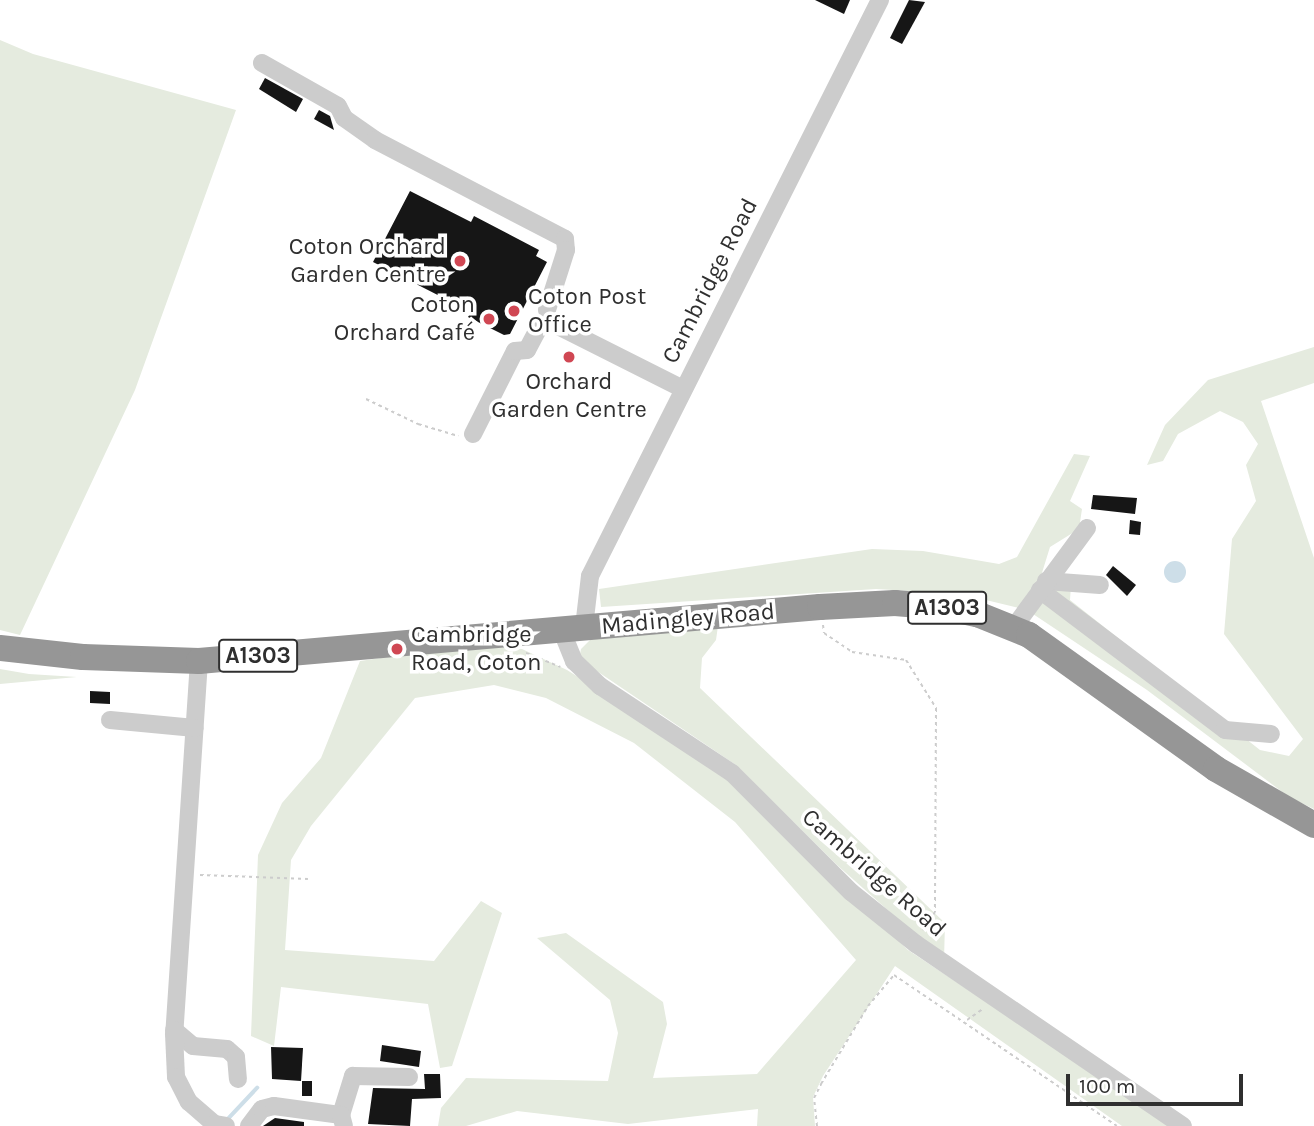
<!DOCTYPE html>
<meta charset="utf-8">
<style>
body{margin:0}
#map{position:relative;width:1314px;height:1126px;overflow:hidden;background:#fff;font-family:Karla,sans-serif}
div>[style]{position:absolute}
.green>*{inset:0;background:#e5ebdf}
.water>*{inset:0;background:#cddee8}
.round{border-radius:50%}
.stream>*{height:3.5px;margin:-1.75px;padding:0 1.75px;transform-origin:1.75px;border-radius:1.75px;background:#cddee8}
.building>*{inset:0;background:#161616}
.path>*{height:2px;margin-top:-1px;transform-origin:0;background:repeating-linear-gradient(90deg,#ccc 0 3.5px,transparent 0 7px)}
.minor>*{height:18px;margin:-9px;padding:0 9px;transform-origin:9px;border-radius:9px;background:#ccc}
.highway>*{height:26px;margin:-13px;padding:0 13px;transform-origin:13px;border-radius:13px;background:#969696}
.dots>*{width:19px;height:19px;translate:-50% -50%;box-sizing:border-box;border:4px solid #fff;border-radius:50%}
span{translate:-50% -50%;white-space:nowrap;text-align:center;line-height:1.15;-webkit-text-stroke:7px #fff;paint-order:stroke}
.shield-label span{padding:2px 5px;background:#fff;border:2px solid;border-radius:5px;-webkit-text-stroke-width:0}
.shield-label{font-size:23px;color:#2f2f2f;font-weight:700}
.poi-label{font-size:24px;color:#2f2f2f}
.right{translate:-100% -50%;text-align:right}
.left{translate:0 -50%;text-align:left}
.street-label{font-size:24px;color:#2f2f2f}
.scale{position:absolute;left:1066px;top:1074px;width:177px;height:32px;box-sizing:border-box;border:4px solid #2f2f2f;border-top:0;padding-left:9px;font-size:21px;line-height:24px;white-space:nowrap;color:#2f2f2f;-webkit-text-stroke:5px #fff;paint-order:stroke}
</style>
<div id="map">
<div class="green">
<i style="clip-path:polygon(0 40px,33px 54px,236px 110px,135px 390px,20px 635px,0 630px)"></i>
<i style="clip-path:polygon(1314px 347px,1314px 383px,1261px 401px,1314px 558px,1314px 809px,1289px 797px,1147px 690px,1027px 610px,961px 594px,876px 589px,601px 607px,599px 589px,872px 549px,923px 551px,999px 564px,1017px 557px,1074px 454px,1090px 456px,1070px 501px,1082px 509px,1079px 529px,1050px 547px,1041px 576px,1071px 585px,1070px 600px,1260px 750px,1289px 756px,1303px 739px,1224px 634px,1232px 539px,1256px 501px,1246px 465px,1258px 444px,1243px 422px,1220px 411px,1178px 434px,1163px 461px,1147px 465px,1165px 425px,1208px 380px)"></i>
<i style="clip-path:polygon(718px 626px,716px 640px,702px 658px,700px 688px,945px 923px,944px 960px,837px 865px,736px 765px,579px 659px,581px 649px,591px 639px)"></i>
<i style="clip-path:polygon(470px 645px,522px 649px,567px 670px,728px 772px,908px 950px,1174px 1126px,1122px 1126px,895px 966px,823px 1076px,813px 1097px,815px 1126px,757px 1126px,758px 1109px,628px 1124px,517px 1111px,466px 1126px,438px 1126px,441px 1108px,466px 1078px,608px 1081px,618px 1033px,610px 1000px,537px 938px,566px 933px,663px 1002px,667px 1024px,653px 1078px,757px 1074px,856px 960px,735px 822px,634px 743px,546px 698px,494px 685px,415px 698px,311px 826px,291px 860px,285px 950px,434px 961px,481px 901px,502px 913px,452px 1066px,440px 1068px,428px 1004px,281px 987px,274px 1046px,251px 1036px,258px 855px,282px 803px,321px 758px,360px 661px)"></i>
<i style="clip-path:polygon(0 669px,29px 674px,77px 677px,0 684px)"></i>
</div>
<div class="water">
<i class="round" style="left:1164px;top:561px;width:22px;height:22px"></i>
</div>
<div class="stream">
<i style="left:227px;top:1120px;width:44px;rotate:-46.8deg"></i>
</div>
<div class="building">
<i style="clip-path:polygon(815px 0,850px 0,844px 14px)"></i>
<i style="clip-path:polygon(909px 0,925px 2px,902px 44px,890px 38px)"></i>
<i style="clip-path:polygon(265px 78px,303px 99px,296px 112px,259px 89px)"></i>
<i style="clip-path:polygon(319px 110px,330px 116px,334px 130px,314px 119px)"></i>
<i style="clip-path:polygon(410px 191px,471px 222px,474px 216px,539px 250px,536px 256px,547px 262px,510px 334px,504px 335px,468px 317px,471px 312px,373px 262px)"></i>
<i style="clip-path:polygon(1093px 495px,1137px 498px,1135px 514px,1091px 509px)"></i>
<i style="clip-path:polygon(1130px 520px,1141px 522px,1140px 535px,1129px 534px)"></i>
<i style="clip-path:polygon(1113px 566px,1136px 585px,1127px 596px,1106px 575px)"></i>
<i style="clip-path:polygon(90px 691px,110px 692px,110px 704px,90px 703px)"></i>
<i style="clip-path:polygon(382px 1045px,421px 1051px,419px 1067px,380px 1061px)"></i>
<i style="clip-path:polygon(271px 1047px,303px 1048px,301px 1081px,272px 1079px)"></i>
<i style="clip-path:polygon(424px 1074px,440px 1074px,441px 1098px,412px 1099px,410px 1126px,368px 1124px,373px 1088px,425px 1089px)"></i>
<i style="clip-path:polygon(302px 1081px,312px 1081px,312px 1096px,302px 1096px)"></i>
<i style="clip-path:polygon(275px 1118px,304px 1122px,304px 1126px,263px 1126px)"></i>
</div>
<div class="path">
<i style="left:366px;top:399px;width:58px;rotate:25.7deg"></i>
<i style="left:418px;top:424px;width:42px;rotate:16.7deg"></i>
<i style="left:823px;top:625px;width:8px;rotate:83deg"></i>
<i style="left:824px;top:633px;width:34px;rotate:34deg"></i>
<i style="left:852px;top:652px;width:55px;rotate:8.4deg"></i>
<i style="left:906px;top:660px;width:57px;rotate:58deg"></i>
<i style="left:936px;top:708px;width:204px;rotate:90.3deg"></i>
<i style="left:935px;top:912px;width:22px;rotate:124deg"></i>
<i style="left:526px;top:653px;width:37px;rotate:22deg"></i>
<i style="left:200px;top:875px;width:108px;rotate:2.1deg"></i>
<i style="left:967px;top:1020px;width:19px;rotate:-35deg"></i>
<i style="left:817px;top:1126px;width:28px;rotate:-96deg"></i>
<i style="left:814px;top:1098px;width:16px;rotate:-63deg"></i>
<i style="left:821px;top:1084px;width:91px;rotate:-58.9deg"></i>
<i style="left:868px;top:1006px;width:40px;rotate:-50deg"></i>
<i style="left:894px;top:975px;width:269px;rotate:34.1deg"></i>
</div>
<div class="minor">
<i style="left:262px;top:63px;width:87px;rotate:29.5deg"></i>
<i style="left:338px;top:106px;width:13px;rotate:63deg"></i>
<i style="left:344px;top:118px;width:38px;rotate:35deg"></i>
<i style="left:375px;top:140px;width:214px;rotate:27.5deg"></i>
<i style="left:565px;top:239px;width:11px;rotate:85deg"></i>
<i style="left:566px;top:250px;width:63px;rotate:107.6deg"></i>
<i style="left:554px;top:324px;width:144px;rotate:26.7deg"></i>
<i style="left:473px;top:434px;width:93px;rotate:-63.2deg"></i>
<i style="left:515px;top:351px;width:12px;rotate:-5deg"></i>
<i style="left:527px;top:350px;width:24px;rotate:-62deg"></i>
<i style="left:1046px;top:581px;width:54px;rotate:4.2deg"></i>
<i style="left:1040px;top:590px;width:232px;rotate:37.1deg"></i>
<i style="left:1225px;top:730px;width:46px;rotate:5deg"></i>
<i style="left:584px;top:627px;width:51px;rotate:-83.3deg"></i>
<i style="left:590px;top:576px;width:645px;rotate:-63.28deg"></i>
<i style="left:1014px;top:627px;width:123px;rotate:-53.6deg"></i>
<i style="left:561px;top:629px;width:35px;rotate:68deg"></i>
<i style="left:574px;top:661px;width:36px;rotate:44deg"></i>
<i style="left:600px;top:686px;width:158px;rotate:33.4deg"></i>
<i style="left:732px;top:773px;width:168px;rotate:45deg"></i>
<i style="left:851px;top:892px;width:83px;rotate:38.7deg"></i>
<i style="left:916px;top:944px;width:323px;rotate:34.3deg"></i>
<i style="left:199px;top:661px;width:374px;rotate:93.8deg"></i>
<i style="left:174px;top:1034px;width:43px;rotate:87.3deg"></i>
<i style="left:176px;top:1077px;width:28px;rotate:63deg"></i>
<i style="left:189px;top:1102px;width:33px;rotate:41deg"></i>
<i style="left:214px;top:1124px;width:12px;rotate:9deg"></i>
<i style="left:110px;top:720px;width:85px;rotate:5.4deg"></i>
<i style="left:174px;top:1030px;width:25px;rotate:40deg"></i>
<i style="left:193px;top:1046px;width:34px;rotate:5deg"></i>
<i style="left:227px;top:1049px;width:12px;rotate:42deg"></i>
<i style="left:236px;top:1057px;width:22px;rotate:85deg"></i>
<i style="left:341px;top:1115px;width:41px;rotate:-72.9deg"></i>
<i style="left:353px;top:1076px;width:56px;rotate:1deg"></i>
<i style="left:249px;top:1126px;width:21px;rotate:-53deg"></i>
<i style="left:262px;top:1109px;width:12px;rotate:-14deg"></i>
<i style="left:274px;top:1106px;width:68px;rotate:7.7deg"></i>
<i style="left:341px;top:1115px;width:11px;rotate:75deg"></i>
</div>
<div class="highway">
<i style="left:0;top:648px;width:83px;rotate:6.2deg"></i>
<i style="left:83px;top:657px;width:116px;rotate:2deg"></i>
<i style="left:199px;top:661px;width:623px;rotate:-4.97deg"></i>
<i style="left:820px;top:607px;width:75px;rotate:-3.1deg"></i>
<i style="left:895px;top:603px;width:48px;rotate:4.8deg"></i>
<i style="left:943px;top:607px;width:35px;rotate:12deg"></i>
<i style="left:977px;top:614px;width:56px;rotate:22deg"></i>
<i style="left:1029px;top:635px;width:230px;rotate:35.6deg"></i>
<i style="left:1216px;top:769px;width:113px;rotate:29.7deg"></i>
</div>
<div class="dots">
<i style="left:460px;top:261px;background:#d04753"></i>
<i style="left:514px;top:311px;background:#d04753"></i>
<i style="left:489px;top:319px;background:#d04753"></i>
<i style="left:569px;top:357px;background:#d04753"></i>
<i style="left:397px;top:649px;background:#d04753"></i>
</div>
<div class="shield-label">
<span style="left:947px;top:608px">A1303</span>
<span style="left:258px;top:656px">A1303</span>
</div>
<div class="poi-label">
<span class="right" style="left:446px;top:261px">Coton Orchard<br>Garden Centre</span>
<span class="left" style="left:528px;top:311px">Coton Post<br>Office</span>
<span class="right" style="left:475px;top:319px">Coton<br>Orchard Café</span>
<span style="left:569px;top:396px">Orchard<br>Garden Centre</span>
<span class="left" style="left:411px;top:649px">Cambridge<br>Road, Coton</span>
</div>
<div class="street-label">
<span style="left:710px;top:281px;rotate:-63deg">Cambridge Road</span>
<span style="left:688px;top:619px;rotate:-5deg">Madingley Road</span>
<span style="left:874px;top:873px;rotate:41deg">Cambridge Road</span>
</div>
<div class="scale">100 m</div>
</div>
